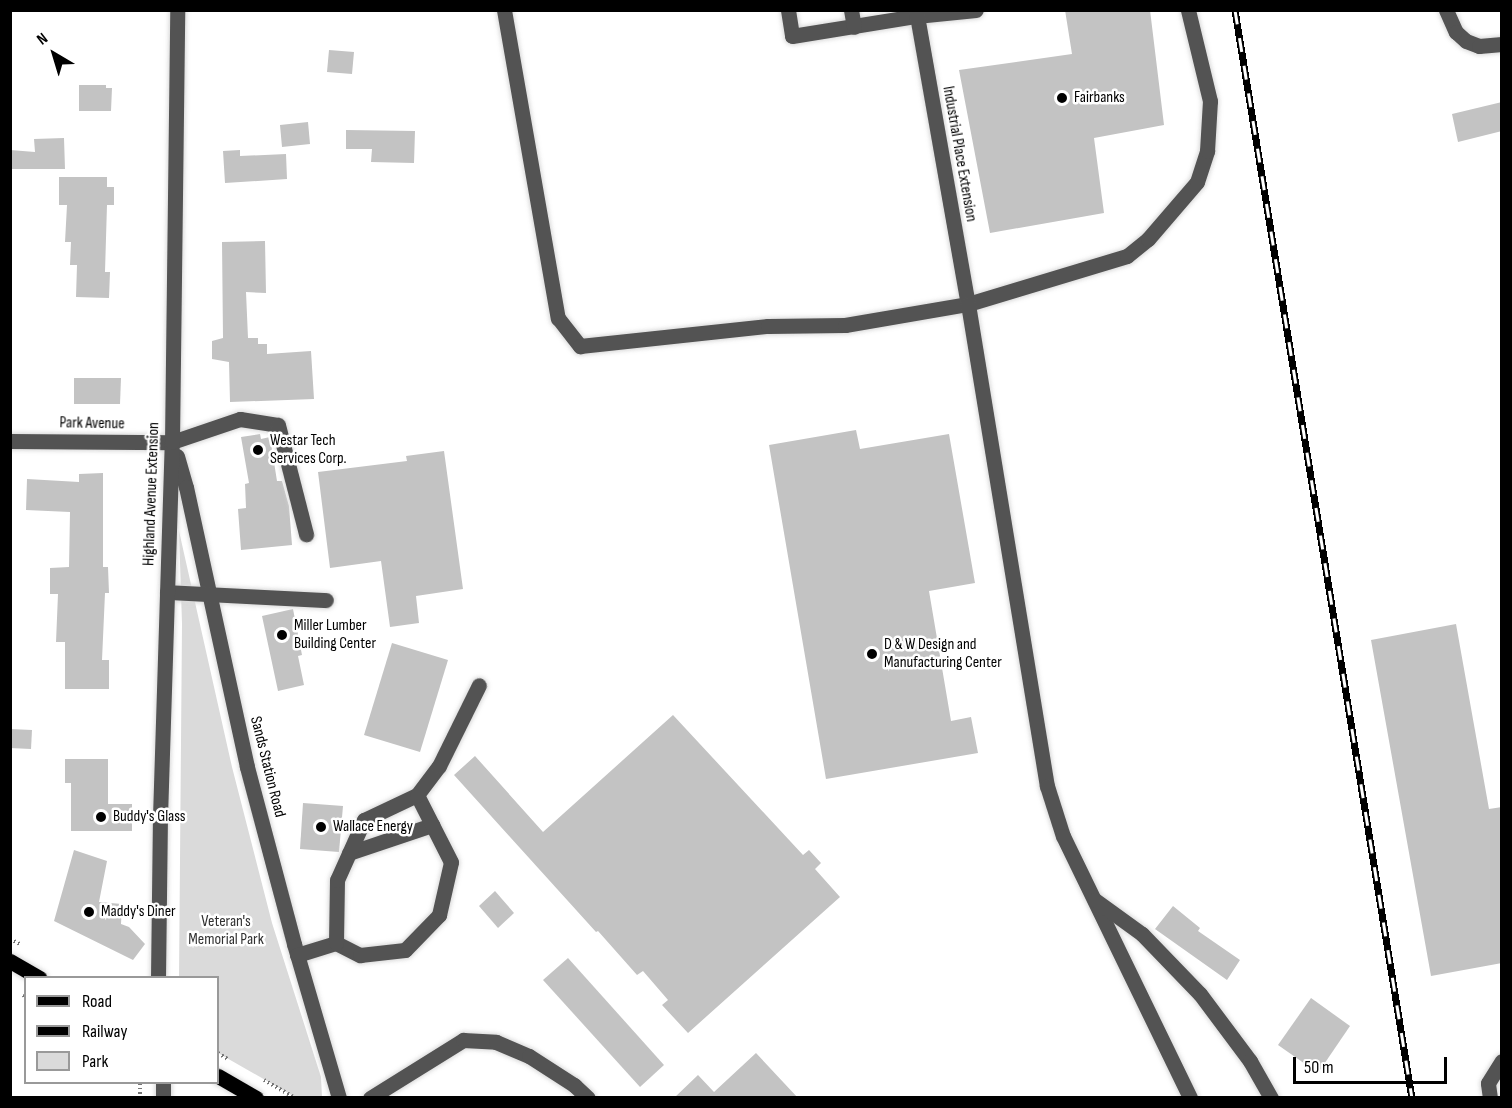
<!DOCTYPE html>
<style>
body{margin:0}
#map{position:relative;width:1512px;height:1108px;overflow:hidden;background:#fff;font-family:"Sofia Sans Condensed",sans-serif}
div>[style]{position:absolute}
.green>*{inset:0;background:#dadada}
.building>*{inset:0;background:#c3c3c3}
.path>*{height:4px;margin-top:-2px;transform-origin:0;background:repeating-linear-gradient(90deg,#757575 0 1.5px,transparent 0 4.5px)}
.roads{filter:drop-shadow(0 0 2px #dbdbdb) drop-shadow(0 0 2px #dbdbdb)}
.minor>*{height:15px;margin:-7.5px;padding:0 7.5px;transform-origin:7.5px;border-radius:7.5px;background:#535353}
.major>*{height:15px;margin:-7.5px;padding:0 7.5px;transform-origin:7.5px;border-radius:7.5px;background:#000}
.rail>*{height:7px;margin-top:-3.5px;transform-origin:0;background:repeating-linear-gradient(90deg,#fff 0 14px,#000 0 28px);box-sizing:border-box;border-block:2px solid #000}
.dots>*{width:16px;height:16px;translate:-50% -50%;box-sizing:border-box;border:3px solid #fff;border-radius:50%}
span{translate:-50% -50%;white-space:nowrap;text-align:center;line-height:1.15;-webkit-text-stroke:5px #fff;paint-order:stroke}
.poi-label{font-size:16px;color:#000}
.left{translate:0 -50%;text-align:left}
.street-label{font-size:16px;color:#000}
.park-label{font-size:16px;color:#313131}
.frame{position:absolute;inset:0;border:12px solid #000;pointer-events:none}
.legend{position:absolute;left:24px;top:976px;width:195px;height:108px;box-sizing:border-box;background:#fff;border:2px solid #999;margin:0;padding:8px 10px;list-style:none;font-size:18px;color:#000}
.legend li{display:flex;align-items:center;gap:12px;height:30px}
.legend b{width:30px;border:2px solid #999}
.north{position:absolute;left:24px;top:24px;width:60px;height:60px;-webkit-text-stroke:4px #fff;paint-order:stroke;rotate:322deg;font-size:16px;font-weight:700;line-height:24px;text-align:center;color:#000}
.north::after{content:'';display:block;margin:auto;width:21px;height:27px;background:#000;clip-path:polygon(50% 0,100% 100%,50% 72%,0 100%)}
.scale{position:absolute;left:1293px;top:1057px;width:154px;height:27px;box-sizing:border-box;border:3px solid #000;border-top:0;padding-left:8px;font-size:18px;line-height:21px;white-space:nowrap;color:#000;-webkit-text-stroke:4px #fff;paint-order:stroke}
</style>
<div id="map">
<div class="green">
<i style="clip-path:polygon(179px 531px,232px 767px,272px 923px,321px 1077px,322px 1097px,295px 1097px,218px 1053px,218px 978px,179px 978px,182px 624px)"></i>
</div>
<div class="building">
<i style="clip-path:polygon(1065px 10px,1150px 10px,1164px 125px,1094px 138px,1104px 213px,990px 233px,959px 70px,1072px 54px)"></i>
<i style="clip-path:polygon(329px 50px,354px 52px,352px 74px,327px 72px)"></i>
<i style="clip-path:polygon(79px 85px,106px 85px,106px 88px,112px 88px,111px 111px,79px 111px)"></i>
<i style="clip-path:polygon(1502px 102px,1502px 131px,1458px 142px,1452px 114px)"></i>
<i style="clip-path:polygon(308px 122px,310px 144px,282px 147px,280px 125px)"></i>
<i style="clip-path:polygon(346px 130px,415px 131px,414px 163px,371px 162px,372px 149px,346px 149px)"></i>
<i style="clip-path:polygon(64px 138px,65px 169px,10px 169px,10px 150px,35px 152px,34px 139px)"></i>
<i style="clip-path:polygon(240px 150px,240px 156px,286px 154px,287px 179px,225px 183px,223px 151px)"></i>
<i style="clip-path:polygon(59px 177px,107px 177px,107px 187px,114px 187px,114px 205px,107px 205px,105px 272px,110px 272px,109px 298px,76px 297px,77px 265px,70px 265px,71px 242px,65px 242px,67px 205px,59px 205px)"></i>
<i style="clip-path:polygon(265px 241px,266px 293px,246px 292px,248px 338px,258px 338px,258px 344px,267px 344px,267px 354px,311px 351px,314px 399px,230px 402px,229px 362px,212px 359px,212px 341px,223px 338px,222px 242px)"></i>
<i style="clip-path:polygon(74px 378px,121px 378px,120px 404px,74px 404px)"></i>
<i style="clip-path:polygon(856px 430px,860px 449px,949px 434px,975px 583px,929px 591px,951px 721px,971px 717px,978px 753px,826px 779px,769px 445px)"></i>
<i style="clip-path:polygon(260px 434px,261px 439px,270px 437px,277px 481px,282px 481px,289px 506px,292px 545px,241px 550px,238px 509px,246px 508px,245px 484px,249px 483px,241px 437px)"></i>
<i style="clip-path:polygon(444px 451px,463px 589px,416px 596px,419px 623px,390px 627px,381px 561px,330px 568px,318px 472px,407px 461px,406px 456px)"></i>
<i style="clip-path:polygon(103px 473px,103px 567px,108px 567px,109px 593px,105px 593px,102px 660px,109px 660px,109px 689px,65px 689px,65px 642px,56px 642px,58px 594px,50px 594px,50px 568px,69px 567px,70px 512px,26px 510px,27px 479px,79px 482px,79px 474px)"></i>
<i style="clip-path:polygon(293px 609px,302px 655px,298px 656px,304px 685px,278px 691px,262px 616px)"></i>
<i style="clip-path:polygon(1456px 624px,1489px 809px,1502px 807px,1502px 963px,1431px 976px,1371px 640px)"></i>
<i style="clip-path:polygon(392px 643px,448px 660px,420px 752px,364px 735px)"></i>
<i style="clip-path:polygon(673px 715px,803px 855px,809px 850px,821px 863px,815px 869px,840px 897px,688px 1033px,662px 1005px,668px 1000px,643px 971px,637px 975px,598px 931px,596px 932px,454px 775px,475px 756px,543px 832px)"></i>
<i style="clip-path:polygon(10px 729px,32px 730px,31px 749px,10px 748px)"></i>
<i style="clip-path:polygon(65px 759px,108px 759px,108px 804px,132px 804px,132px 831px,71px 831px,71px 783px,65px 783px)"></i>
<i style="clip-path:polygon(303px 803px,343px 806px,339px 852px,300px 849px)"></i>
<i style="clip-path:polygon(74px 850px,107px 861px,99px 902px,122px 904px,121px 924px,129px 927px,145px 944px,133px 960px,54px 921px)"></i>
<i style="clip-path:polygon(495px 891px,514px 913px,498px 928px,479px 906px)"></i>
<i style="clip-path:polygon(1173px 906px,1200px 928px,1198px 931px,1240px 960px,1227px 980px,1155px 929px)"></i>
<i style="clip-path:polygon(568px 958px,664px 1065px,640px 1087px,543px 980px)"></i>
<i style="clip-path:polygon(1311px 998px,1350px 1026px,1318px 1073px,1278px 1045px)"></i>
<i style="clip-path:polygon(756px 1053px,798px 1098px,674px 1098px,698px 1075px,714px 1092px)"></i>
</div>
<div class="path">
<i style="left:10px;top:939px;width:11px;rotate:27deg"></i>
<i style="left:23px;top:995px;width:4px;rotate:34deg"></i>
<i style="left:218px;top:1053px;width:13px;rotate:32deg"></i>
<i style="left:264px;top:1080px;width:36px;rotate:30deg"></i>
<i style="left:140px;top:1098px;width:16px;rotate:-90deg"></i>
</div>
<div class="roads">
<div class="minor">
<i style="left:504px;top:10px;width:313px;rotate:80.1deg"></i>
<i style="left:558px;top:318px;width:36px;rotate:52deg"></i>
<i style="left:580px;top:346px;width:189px;rotate:-6.1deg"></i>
<i style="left:768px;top:326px;width:77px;rotate:-0.7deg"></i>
<i style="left:845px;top:325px;width:125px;rotate:-9.7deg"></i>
<i style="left:968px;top:304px;width:166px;rotate:-16.8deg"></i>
<i style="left:1127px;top:256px;width:27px;rotate:-39deg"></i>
<i style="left:1148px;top:239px;width:75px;rotate:-49.3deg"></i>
<i style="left:1197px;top:182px;width:33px;rotate:-72deg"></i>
<i style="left:1207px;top:151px;width:50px;rotate:-86.6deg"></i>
<i style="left:1210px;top:101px;width:94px;rotate:-103.6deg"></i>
<i style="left:788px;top:10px;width:26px;rotate:81deg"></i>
<i style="left:792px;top:36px;width:126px;rotate:-9.2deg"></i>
<i style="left:916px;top:16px;width:60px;rotate:-5.7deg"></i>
<i style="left:851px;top:10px;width:17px;rotate:80deg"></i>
<i style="left:916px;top:10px;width:299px;rotate:80deg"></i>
<i style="left:968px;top:304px;width:488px;rotate:80.7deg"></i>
<i style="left:1047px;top:786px;width:52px;rotate:72.3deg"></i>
<i style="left:1063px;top:836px;width:291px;rotate:64.1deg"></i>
<i style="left:1446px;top:10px;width:24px;rotate:66deg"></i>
<i style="left:1456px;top:32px;width:13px;rotate:42deg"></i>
<i style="left:1466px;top:41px;width:14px;rotate:21deg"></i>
<i style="left:1479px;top:46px;width:23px;rotate:-5deg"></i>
<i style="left:10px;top:441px;width:162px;rotate:0.4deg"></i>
<i style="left:172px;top:442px;width:72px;rotate:-18.7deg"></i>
<i style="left:240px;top:419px;width:38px;rotate:9deg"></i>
<i style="left:278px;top:425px;width:113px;rotate:75.6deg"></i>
<i style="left:177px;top:456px;width:32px;rotate:74deg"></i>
<i style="left:186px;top:487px;width:287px;rotate:77.7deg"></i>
<i style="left:247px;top:767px;width:183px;rotate:75.1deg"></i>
<i style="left:294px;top:944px;width:160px;rotate:73.7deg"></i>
<i style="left:167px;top:592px;width:159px;rotate:2.9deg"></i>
<i style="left:349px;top:853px;width:88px;rotate:-18.6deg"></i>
<i style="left:1095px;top:900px;width:58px;rotate:35.9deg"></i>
<i style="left:1142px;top:934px;width:83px;rotate:46deg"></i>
<i style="left:1200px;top:994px;width:84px;rotate:53.3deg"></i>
<i style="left:1250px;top:1061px;width:43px;rotate:60.4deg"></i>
<i style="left:336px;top:943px;width:27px;rotate:27deg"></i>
<i style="left:360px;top:955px;width:45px;rotate:-6.3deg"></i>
<i style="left:405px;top:950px;width:49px;rotate:-45.8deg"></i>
<i style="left:439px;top:915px;width:54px;rotate:-77.2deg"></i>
<i style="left:451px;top:862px;width:75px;rotate:-116.9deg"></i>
<i style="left:297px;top:955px;width:41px;rotate:-17.1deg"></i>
<i style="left:336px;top:943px;width:63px;rotate:-89.1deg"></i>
<i style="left:337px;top:880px;width:66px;rotate:-65.8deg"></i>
<i style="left:364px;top:820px;width:59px;rotate:-25.3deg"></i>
<i style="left:417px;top:795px;width:36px;rotate:-53deg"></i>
<i style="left:439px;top:766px;width:90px;rotate:-63.7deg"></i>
<i style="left:158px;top:978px;width:161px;rotate:-89.3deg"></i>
<i style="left:160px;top:817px;width:375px;rotate:-88.2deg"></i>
<i style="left:172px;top:442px;width:432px;rotate:-89.3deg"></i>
<i style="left:163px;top:1082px;width:16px;rotate:90deg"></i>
<i style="left:370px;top:1098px;width:110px;rotate:-31.9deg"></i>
<i style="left:463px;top:1040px;width:33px;rotate:3deg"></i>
<i style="left:496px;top:1042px;width:36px;rotate:23deg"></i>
<i style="left:529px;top:1056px;width:54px;rotate:32.8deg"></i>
<i style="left:574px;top:1085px;width:19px;rotate:43deg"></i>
<i style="left:1490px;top:1098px;width:15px;rotate:-98deg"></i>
<i style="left:1488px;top:1083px;width:26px;rotate:-58deg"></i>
</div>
<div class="major">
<i style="left:10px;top:961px;width:34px;rotate:30deg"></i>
<i style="left:218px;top:1076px;width:44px;rotate:30.1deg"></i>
</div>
</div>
<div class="rail">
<i style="left:1235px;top:10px;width:1102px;rotate:80.76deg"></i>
</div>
<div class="dots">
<i style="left:1062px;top:98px;background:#000"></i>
<i style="left:258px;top:450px;background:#000"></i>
<i style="left:282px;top:635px;background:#000"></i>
<i style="left:872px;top:654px;background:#000"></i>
<i style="left:101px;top:817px;background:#000"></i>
<i style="left:321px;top:827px;background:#000"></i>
<i style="left:89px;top:912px;background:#000"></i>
</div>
<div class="poi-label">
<span class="left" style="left:1074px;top:98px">Fairbanks</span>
<span class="left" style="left:270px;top:450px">Westar Tech<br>Services Corp.</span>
<span class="left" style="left:294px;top:635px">Miller Lumber<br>Building Center</span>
<span class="left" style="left:884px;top:654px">D &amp; W Design and<br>Manufacturing Center</span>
<span class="left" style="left:113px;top:817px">Buddy's Glass</span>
<span class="left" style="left:333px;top:827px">Wallace Energy</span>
<span class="left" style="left:101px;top:912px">Maddy's Diner</span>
</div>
<div class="street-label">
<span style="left:959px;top:154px;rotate:80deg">Industrial Place Extension</span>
<span style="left:92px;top:424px;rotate:1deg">Park Avenue</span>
<span style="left:152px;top:494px;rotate:-88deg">Highland Avenue Extension</span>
<span style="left:267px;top:767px;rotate:76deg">Sands Station Road</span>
</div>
<div class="park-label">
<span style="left:226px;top:931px">Veteran's<br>Memorial Park</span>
</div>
<div class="frame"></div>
<ul class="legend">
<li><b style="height:8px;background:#000"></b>Road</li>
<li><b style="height:8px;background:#000"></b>Railway</li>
<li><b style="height:16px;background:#dadada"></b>Park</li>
</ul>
<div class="north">N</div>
<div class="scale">50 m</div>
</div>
